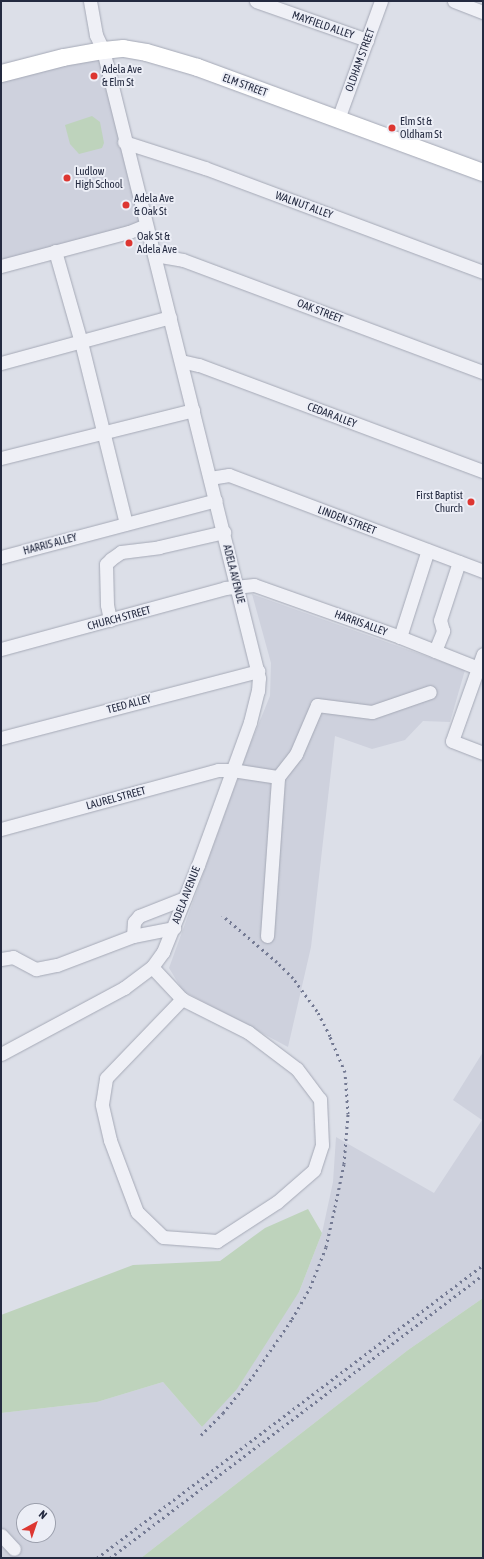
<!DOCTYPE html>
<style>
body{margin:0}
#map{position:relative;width:484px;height:1559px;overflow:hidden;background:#dcdfe8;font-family:"Asap Condensed",sans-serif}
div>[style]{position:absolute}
.built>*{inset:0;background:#ced1dd}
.green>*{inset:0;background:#bed3bc}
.roads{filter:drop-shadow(0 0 1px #a5a9b6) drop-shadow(0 0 1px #a5a9b6)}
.minor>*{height:13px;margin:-6.5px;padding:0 6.5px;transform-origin:6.5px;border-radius:6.5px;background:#eff0f6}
.major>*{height:17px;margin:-8.5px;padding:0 8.5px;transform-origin:8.5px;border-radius:8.5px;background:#fff}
.rail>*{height:3px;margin-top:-1.5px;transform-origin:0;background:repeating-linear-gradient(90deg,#747a93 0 2px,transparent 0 6px)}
.dots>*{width:11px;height:11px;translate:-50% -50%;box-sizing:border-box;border:2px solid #eceef6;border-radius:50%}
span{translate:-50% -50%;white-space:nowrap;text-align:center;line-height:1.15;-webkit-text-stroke:4px #eceef6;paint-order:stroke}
.street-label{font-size:11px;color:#242a40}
.poi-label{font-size:11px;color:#242a40}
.left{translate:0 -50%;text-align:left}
.right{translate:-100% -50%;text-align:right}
.frame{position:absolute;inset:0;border:2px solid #242a40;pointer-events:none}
.north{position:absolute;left:16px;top:1503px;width:40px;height:40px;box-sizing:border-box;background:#eceef6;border:1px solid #9ca0ad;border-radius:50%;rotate:40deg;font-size:11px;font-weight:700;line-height:16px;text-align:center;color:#242a40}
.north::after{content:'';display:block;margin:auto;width:14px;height:18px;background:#dd3631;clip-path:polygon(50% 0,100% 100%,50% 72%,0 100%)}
</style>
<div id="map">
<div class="built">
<i style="clip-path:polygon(103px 50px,146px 225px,1px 266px,1px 73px)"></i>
<i style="clip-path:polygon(252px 594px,465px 670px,450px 722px,423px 721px,405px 740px,372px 749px,335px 736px,311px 947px,288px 1047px,183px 991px,169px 968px,248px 750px,270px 696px,271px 663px)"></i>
<i style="clip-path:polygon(evenodd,483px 1052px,483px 1298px,408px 1350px,141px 1558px,1px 1558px,1px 1413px,97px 1402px,163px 1382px,202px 1427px,299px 1292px,322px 1233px,333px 1182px,336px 1137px,434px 1193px,482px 1120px,453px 1100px,483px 1052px,24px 1511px,48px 1511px,48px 1535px,24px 1535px,24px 1511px)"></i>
</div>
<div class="green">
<i style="clip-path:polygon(92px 116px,100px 122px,104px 143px,102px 148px,79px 154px,70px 144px,65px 125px)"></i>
<i style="clip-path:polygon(308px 1209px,322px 1233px,299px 1292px,237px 1389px,202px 1427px,163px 1382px,97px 1402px,1px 1413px,1px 1315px,133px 1265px,220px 1261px,265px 1228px)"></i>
<i style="clip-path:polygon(483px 1298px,483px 1558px,141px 1558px,408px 1350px)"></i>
</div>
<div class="roads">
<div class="minor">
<i style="left:256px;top:1px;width:118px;rotate:19.4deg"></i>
<i style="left:454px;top:1px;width:31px;rotate:21deg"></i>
<i style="left:338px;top:119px;width:126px;rotate:-70deg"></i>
<i style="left:124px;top:142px;width:85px;rotate:17.8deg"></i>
<i style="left:205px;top:168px;width:297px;rotate:20.5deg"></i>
<i style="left:55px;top:251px;width:95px;rotate:74.1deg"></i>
<i style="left:81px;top:342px;width:187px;rotate:76.1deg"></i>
<i style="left:155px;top:255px;width:28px;rotate:10deg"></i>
<i style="left:183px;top:260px;width:320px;rotate:20.5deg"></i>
<i style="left:1px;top:266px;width:132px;rotate:-14.9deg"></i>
<i style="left:129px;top:232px;width:18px;rotate:-22deg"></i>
<i style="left:181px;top:361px;width:18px;rotate:13deg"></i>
<i style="left:199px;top:365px;width:303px;rotate:20.5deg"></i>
<i style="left:1px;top:363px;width:175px;rotate:-15.2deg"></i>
<i style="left:1px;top:458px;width:198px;rotate:-14deg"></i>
<i style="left:210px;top:478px;width:19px;rotate:-9deg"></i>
<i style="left:229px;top:475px;width:272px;rotate:20.7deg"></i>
<i style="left:1px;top:557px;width:222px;rotate:-14.8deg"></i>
<i style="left:110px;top:620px;width:15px;rotate:-101deg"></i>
<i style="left:107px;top:605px;width:41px;rotate:-91.4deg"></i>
<i style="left:106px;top:564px;width:7px;rotate:-45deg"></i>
<i style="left:111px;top:559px;width:12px;rotate:-35deg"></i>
<i style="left:121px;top:552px;width:38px;rotate:-7deg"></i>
<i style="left:159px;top:547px;width:67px;rotate:-13deg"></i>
<i style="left:400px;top:637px;width:91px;rotate:-72.2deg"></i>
<i style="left:1px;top:649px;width:232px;rotate:-15.2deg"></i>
<i style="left:225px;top:588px;width:29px;rotate:-6deg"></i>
<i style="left:254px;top:585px;width:155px;rotate:19.6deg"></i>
<i style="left:400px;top:637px;width:89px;rotate:21.7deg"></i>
<i style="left:435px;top:651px;width:22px;rotate:-68deg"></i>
<i style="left:443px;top:631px;width:11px;rotate:-105deg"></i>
<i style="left:440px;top:620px;width:61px;rotate:-71.9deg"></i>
<i style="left:483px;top:654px;width:92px;rotate:109.6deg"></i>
<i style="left:452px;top:741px;width:33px;rotate:21deg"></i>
<i style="left:1px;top:738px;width:266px;rotate:-14.6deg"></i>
<i style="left:1px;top:829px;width:225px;rotate:-15.2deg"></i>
<i style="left:218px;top:770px;width:14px"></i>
<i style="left:232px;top:770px;width:47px;rotate:8.7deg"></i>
<i style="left:133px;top:936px;width:14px;rotate:-86deg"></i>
<i style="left:134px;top:922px;width:8px;rotate:-50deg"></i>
<i style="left:139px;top:916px;width:49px;rotate:-21.4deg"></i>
<i style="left:267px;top:936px;width:159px;rotate:-86deg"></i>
<i style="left:278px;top:777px;width:29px;rotate:-52deg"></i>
<i style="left:296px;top:754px;width:53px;rotate:-66.8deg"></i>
<i style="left:317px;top:705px;width:55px;rotate:7.3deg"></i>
<i style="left:372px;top:712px;width:61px;rotate:-19deg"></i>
<i style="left:1px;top:959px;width:12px;rotate:-9deg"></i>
<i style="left:13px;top:957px;width:26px;rotate:28deg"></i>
<i style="left:36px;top:969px;width:21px;rotate:-11deg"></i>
<i style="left:57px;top:965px;width:81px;rotate:-20.9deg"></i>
<i style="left:133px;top:936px;width:42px;rotate:-11deg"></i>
<i style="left:152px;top:967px;width:44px;rotate:46.8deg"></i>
<i style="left:182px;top:999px;width:74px;rotate:26.6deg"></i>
<i style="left:248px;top:1032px;width:61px;rotate:37.1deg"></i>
<i style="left:297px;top:1069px;width:38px;rotate:53deg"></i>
<i style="left:320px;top:1099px;width:46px;rotate:87.5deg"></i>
<i style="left:322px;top:1145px;width:26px;rotate:108deg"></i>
<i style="left:314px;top:1170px;width:49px;rotate:139.1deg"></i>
<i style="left:277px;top:1202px;width:72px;rotate:147deg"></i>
<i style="left:217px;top:1241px;width:54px;rotate:-175.8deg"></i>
<i style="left:163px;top:1237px;width:36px;rotate:-136deg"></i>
<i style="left:137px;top:1212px;width:77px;rotate:-110.6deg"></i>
<i style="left:110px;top:1140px;width:37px;rotate:-103deg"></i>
<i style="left:102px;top:1104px;width:26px;rotate:-81deg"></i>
<i style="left:106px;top:1078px;width:110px;rotate:-46.1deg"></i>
<i style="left:1px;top:1054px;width:140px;rotate:-28.2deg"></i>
<i style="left:124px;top:988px;width:35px;rotate:-37deg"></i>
<i style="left:152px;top:967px;width:19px;rotate:-54deg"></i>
<i style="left:163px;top:952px;width:94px;rotate:-68.1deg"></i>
<i style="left:198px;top:865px;width:152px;rotate:-70deg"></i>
<i style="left:250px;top:722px;width:32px;rotate:-76deg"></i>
<i style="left:258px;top:691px;width:13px;rotate:-86deg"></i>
<i style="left:259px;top:678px;width:647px;rotate:-103.95deg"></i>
<i style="left:103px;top:50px;width:17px;rotate:-115deg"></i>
<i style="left:96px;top:35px;width:35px;rotate:-100deg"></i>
<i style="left:1px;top:1535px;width:19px;rotate:47deg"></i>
</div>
<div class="major">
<i style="left:1px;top:73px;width:64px;rotate:-14.5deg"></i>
<i style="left:63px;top:57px;width:41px;rotate:-9.9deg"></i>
<i style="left:103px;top:50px;width:20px;rotate:-6deg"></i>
<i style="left:123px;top:48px;width:23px;rotate:10deg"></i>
<i style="left:146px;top:52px;width:53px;rotate:16.4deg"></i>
<i style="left:197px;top:67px;width:305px;rotate:20.2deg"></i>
</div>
</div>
<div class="rail">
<i style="left:201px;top:1435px;width:31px;rotate:-45deg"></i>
<i style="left:223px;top:1413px;width:48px;rotate:-51deg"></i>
<i style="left:253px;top:1376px;width:69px;rotate:-55.6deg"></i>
<i style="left:292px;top:1319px;width:36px;rotate:-60deg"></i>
<i style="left:310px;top:1288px;width:44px;rotate:-68.7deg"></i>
<i style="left:326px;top:1247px;width:41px;rotate:-77.3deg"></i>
<i style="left:335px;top:1207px;width:44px;rotate:-78.2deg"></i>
<i style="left:344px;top:1164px;width:50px;rotate:-85.4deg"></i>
<i style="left:348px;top:1114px;width:42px;rotate:-94.1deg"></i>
<i style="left:345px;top:1072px;width:39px;rotate:-113deg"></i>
<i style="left:330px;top:1036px;width:28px;rotate:-117deg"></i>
<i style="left:317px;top:1011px;width:41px;rotate:-126deg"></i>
<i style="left:293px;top:978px;width:23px;rotate:-135deg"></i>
<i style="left:277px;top:962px;width:72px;rotate:-139.5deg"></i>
<i style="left:97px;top:1558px;width:485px;rotate:-37.2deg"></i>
<i style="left:110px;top:1558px;width:468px;rotate:-37.2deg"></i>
</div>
<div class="dots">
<i style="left:94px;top:76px;background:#dd3631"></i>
<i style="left:392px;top:128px;background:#dd3631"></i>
<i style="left:67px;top:178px;background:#dd3631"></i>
<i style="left:126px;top:205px;background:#dd3631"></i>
<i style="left:129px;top:243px;background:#dd3631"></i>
<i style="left:471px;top:502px;background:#dd3631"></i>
</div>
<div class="street-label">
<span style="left:323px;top:25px;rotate:19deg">MAYFIELD ALLEY</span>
<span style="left:360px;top:60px;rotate:-70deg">OLDHAM STREET</span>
<span style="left:245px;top:85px;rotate:20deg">ELM STREET</span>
<span style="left:304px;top:205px;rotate:20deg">WALNUT ALLEY</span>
<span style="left:320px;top:311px;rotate:21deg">OAK STREET</span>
<span style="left:332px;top:415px;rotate:21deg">CEDAR ALLEY</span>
<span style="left:347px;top:520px;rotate:21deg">LINDEN STREET</span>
<span style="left:50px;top:544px;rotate:-15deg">HARRIS ALLEY</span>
<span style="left:234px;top:574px;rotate:76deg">ADELA AVENUE</span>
<span style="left:119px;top:618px;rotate:-15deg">CHURCH STREET</span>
<span style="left:361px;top:623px;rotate:20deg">HARRIS ALLEY</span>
<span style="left:129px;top:704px;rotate:-15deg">TEED ALLEY</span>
<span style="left:116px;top:798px;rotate:-15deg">LAUREL STREET</span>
<span style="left:186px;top:895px;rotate:-69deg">ADELA AVENUE</span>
</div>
<div class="poi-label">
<span class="left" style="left:102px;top:76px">Adela Ave<br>&amp; Elm St</span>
<span class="left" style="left:400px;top:128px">Elm St &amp;<br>Oldham St</span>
<span class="left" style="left:75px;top:178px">Ludlow<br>High School</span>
<span class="left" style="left:134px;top:205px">Adela Ave<br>&amp; Oak St</span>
<span class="left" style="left:137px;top:243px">Oak St &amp;<br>Adela Ave</span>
<span class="right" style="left:463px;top:502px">First Baptist<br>Church</span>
</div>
<div class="frame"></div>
<div class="north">N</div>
</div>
